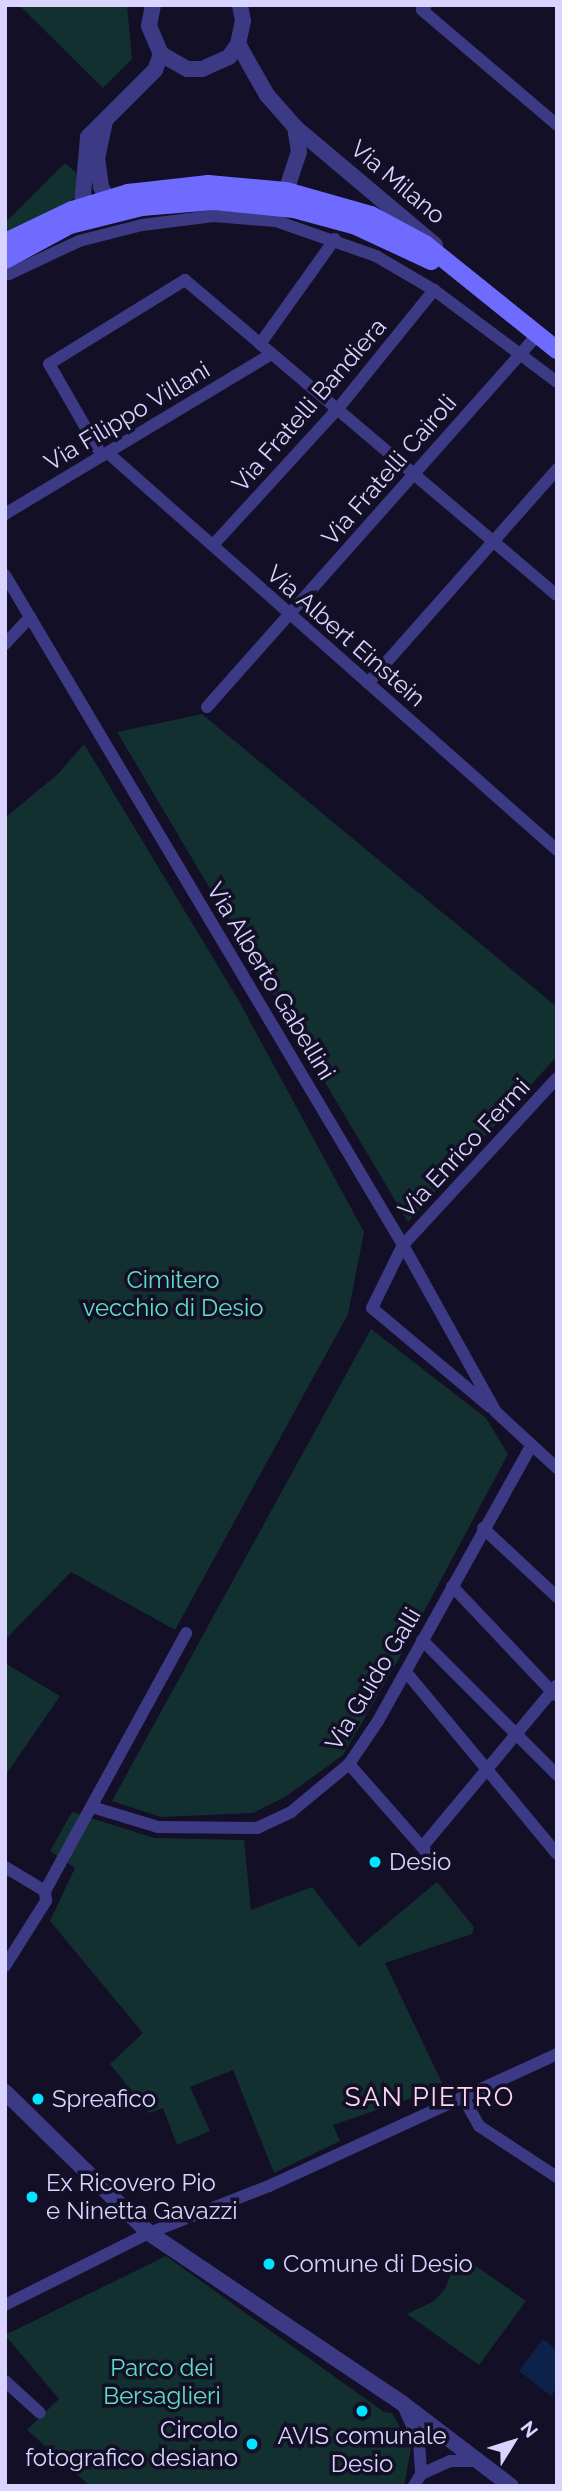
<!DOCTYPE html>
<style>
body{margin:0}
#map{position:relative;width:562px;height:2491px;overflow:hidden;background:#130f26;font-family:Raleway,sans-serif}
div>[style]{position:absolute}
.green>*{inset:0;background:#12302f}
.water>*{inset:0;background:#0c2248}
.minor>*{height:12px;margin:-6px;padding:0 6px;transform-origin:6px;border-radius:6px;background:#3d3a85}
.tertiary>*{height:16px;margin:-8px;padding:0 8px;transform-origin:8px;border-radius:8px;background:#3d3a85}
.secondary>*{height:18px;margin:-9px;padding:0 9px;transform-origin:9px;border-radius:9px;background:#6f6bff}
.dots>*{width:19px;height:19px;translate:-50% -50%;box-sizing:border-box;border:4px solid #130f26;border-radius:50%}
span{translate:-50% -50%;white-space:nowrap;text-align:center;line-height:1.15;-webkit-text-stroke:7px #130f26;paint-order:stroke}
.street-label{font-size:24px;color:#d9d4ff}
.park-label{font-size:24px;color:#5fe0c0}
.poi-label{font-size:24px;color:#d9d4ff}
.left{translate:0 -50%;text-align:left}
.right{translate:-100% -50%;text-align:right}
.neighbourhood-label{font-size:26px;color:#ffd6f0;letter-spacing:2px}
.frame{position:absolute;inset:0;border:7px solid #d9d4ff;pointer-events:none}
.north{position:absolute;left:478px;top:2407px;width:70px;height:70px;-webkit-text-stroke:5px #130f26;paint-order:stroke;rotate:52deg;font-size:19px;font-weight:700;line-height:28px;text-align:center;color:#d9d4ff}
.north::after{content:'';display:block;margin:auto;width:24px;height:32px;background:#d9d4ff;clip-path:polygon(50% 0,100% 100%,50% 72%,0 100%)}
</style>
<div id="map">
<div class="green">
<i style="clip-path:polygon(19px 5px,127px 5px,132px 59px,103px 88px)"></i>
<i style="clip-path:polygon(65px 163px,76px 173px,78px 194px,66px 206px,5px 236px,5px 223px)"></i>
<i style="clip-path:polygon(202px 714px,557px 1007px,557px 1056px,408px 1222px,117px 732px)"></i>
<i style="clip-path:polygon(84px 744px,239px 1001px,364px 1232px,348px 1314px,175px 1630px,71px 1572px,5px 1640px,5px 818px,58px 774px)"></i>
<i style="clip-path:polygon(371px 1329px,486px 1418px,508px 1454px,396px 1664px,343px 1755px,285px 1797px,253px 1813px,161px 1817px,112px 1801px)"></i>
<i style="clip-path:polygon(5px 1663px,60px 1696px,5px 1776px)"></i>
<i style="clip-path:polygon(72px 1812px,154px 1838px,244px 1840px,251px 1910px,312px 1887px,359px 1947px,437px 1882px,474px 1927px,472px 1934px,385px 1963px,444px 2087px,333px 2125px,340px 2141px,274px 2173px,233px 2070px,190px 2087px,210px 2131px,177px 2145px,163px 2108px,149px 2113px,110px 2064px,143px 2033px,50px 1921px,75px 1868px,50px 1851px)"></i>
<i style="clip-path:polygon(453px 2250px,526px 2301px,479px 2365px,407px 2314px,434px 2301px,445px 2289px,453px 2268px)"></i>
<i style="clip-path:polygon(166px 2256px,384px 2412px,392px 2413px,411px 2448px,404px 2486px,90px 2486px,27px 2430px,59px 2399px,5px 2335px)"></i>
</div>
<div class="water">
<i style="clip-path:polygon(543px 2339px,557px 2350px,557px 2388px,551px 2396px,519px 2371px)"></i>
</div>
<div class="minor">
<i style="left:426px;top:5px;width:6px;rotate:129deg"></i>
<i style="left:422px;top:10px;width:177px;rotate:40.4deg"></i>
<i style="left:9px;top:274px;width:77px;rotate:-25.2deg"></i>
<i style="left:79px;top:241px;width:65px;rotate:-14.3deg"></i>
<i style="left:142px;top:225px;width:72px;rotate:-7.2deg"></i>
<i style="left:213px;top:216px;width:63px;rotate:4.5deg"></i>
<i style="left:276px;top:221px;width:106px;rotate:19.3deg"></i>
<i style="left:376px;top:256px;width:67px;rotate:30.4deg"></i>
<i style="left:434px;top:290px;width:154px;rotate:36.8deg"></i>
<i style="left:260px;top:344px;width:129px;rotate:-54.5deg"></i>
<i style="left:108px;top:453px;width:599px;rotate:41.48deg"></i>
<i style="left:102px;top:456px;width:106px;rotate:-119.9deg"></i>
<i style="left:49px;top:364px;width:160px;rotate:-31.7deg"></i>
<i style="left:185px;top:280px;width:487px;rotate:40.3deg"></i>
<i style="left:5px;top:514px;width:310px;rotate:-31deg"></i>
<i style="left:213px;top:545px;width:182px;rotate:-47.5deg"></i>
<i style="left:336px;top:411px;width:156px;rotate:-51deg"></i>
<i style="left:5px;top:575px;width:779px;rotate:59.29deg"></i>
<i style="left:403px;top:1245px;width:191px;rotate:60.9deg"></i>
<i style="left:496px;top:1412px;width:83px;rotate:42.6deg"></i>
<i style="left:5px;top:644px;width:37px;rotate:-47deg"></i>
<i style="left:368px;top:683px;width:286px;rotate:-48.5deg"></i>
<i style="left:207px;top:707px;width:497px;rotate:-48.4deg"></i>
<i style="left:490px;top:1407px;width:154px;rotate:-140deg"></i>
<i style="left:372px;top:1308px;width:70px;rotate:-63.8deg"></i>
<i style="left:403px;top:1245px;width:227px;rotate:-47.3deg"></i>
<i style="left:483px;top:1528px;width:101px;rotate:43deg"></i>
<i style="left:452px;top:1586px;width:150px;rotate:46.6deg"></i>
<i style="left:422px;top:1640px;width:191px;rotate:45deg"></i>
<i style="left:406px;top:1672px;width:236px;rotate:50.3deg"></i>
<i style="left:349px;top:1764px;width:130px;rotate:48.7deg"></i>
<i style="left:92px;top:1807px;width:69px;rotate:16.9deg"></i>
<i style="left:158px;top:1827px;width:99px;rotate:0.6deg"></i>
<i style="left:257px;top:1828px;width:38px;rotate:-25deg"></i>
<i style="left:291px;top:1812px;width:75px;rotate:-39.6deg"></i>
<i style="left:349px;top:1764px;width:52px;rotate:-56deg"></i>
<i style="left:378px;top:1721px;width:315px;rotate:-60.9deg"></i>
<i style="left:423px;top:1846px;width:209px;rotate:-50.2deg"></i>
<i style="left:5px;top:1867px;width:47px;rotate:31deg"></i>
<i style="left:5px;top:1966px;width:77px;rotate:-57.8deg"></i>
<i style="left:46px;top:1901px;width:10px;rotate:-96deg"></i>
<i style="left:45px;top:1891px;width:294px;rotate:-61.3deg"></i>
<i style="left:463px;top:2097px;width:33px;rotate:61deg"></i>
<i style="left:479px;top:2126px;width:93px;rotate:33.2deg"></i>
<i style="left:5px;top:2305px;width:161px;rotate:-26.6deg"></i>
<i style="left:149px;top:2233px;width:129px;rotate:-21.4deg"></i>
<i style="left:269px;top:2186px;width:317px;rotate:-24.6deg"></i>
<i style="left:5px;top:2381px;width:47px;rotate:42.4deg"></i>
<i style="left:402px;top:2403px;width:43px;rotate:66.4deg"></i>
<i style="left:419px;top:2442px;width:32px;rotate:86deg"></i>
<i style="left:421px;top:2474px;width:14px;rotate:120deg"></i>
<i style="left:421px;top:2474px;width:32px;rotate:-24deg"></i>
<i style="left:450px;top:2461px;width:27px"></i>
</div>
<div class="tertiary">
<i style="left:153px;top:5px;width:21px;rotate:101deg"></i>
<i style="left:149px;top:26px;width:30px;rotate:67deg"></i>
<i style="left:161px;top:54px;width:30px;rotate:30deg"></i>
<i style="left:187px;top:69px;width:15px"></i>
<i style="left:202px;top:69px;width:30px;rotate:-24deg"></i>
<i style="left:229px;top:57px;width:16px;rotate:-55deg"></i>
<i style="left:238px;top:44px;width:24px;rotate:-78deg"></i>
<i style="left:243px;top:21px;width:16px;rotate:-101deg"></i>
<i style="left:238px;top:44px;width:59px;rotate:60.4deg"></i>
<i style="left:267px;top:95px;width:43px;rotate:48.8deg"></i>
<i style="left:295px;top:127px;width:183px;rotate:40.1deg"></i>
<i style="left:105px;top:121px;width:38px;rotate:102deg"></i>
<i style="left:97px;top:158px;width:29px;rotate:82deg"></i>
<i style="left:101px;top:187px;width:12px;rotate:59deg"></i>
<i style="left:107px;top:197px;width:13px;rotate:29deg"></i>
<i style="left:276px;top:197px;width:12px;rotate:-31deg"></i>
<i style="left:286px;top:191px;width:41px;rotate:-71.6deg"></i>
<i style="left:299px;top:152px;width:25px;rotate:-99deg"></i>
<i style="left:82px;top:206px;width:69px;rotate:-85deg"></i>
<i style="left:88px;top:137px;width:95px;rotate:-45deg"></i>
<i style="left:155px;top:70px;width:17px;rotate:-69deg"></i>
<i style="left:5px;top:2092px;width:202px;rotate:44.4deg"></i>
<i style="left:149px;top:2233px;width:305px;rotate:33.9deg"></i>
<i style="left:402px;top:2403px;width:137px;rotate:37.3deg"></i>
</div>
<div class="secondary">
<i style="left:5px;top:242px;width:74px;rotate:-25.5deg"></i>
<i style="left:72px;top:210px;width:59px;rotate:-16.9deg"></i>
<i style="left:128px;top:193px;width:81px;rotate:-6.4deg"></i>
<i style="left:208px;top:184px;width:78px;rotate:5.1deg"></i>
<i style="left:286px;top:191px;width:88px;rotate:15.8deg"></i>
<i style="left:371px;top:215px;width:61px;rotate:28.2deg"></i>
<i style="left:425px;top:244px;width:169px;rotate:38.8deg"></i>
<i style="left:5px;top:260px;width:74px;rotate:-28.3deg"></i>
<i style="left:70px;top:225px;width:74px;rotate:-14deg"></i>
<i style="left:142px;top:207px;width:72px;rotate:-4.8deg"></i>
<i style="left:214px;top:201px;width:80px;rotate:5.7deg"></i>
<i style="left:294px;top:209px;width:64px;rotate:15.3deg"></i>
<i style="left:356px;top:226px;width:83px;rotate:25deg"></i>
</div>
<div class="dots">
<i style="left:375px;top:1862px;background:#00e5ff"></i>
<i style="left:38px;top:2099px;background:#00e5ff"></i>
<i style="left:32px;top:2197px;background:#00e5ff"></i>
<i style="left:269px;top:2264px;background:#00e5ff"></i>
<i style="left:362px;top:2411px;background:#00e5ff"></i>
<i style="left:252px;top:2444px;background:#00e5ff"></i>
</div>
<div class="street-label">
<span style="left:398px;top:182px;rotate:40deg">Via Milano</span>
<span style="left:309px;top:405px;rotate:-49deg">Via Fratelli Bandiera</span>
<span style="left:127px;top:416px;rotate:-31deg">Via Filippo Villani</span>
<span style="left:389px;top:470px;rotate:-49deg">Via Fratelli Cairoli</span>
<span style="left:346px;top:636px;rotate:41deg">Via Albert Einstein</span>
<span style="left:271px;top:981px;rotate:59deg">Via Alberto Gabellini</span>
<span style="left:464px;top:1148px;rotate:-47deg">Via Enrico Fermi</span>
<span style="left:373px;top:1679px;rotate:-59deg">Via Guido Galli</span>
</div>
<div class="park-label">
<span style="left:173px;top:1294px">Cimitero<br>vecchio di Desio</span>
<span style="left:162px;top:2382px">Parco dei<br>Bersaglieri</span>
</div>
<div class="poi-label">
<span class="left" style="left:389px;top:1862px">Desio</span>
<span class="left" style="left:52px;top:2099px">Spreafico</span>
<span class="left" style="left:46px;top:2197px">Ex Ricovero Pio<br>e Ninetta Gavazzi</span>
<span class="left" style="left:283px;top:2264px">Comune di Desio</span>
<span class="right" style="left:238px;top:2444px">Circolo<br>fotografico desiano</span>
<span style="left:362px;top:2450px">AVIS comunale<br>Desio</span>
</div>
<div class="neighbourhood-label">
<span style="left:430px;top:2098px">SAN PIETRO</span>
</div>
<div class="frame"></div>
<div class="north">N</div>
</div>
